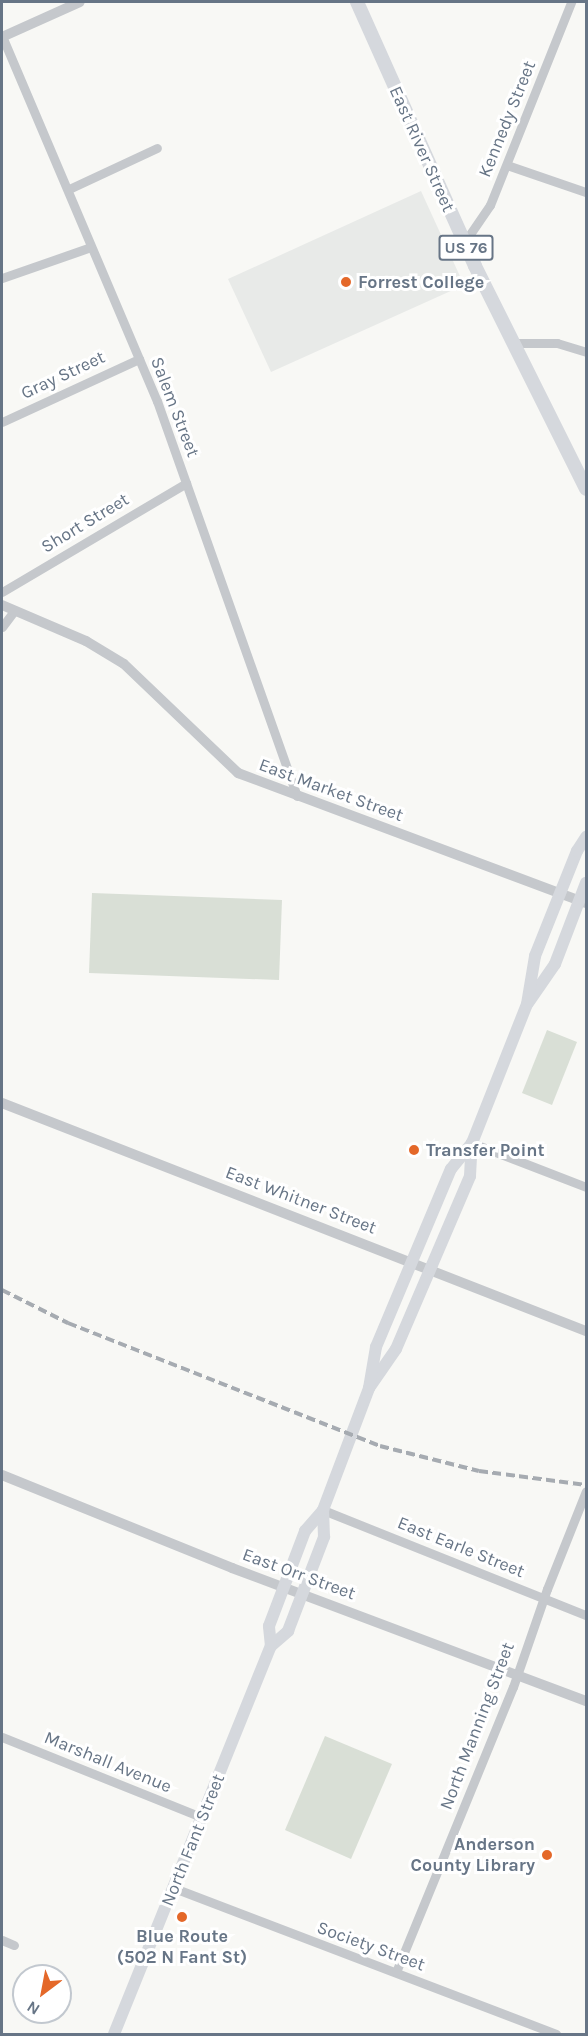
<!DOCTYPE html>
<style>
body{margin:0}
#map{position:relative;width:588px;height:2036px;overflow:hidden;background:#f8f8f5;font-family:Karla,sans-serif}
div>[style]{position:absolute}
.built>*{inset:0;background:#e8eae8}
.green>*{inset:0;background:#d9dfd6}
.minor>*{height:9px;margin:-4.5px;padding:0 4.5px;transform-origin:4.5px;border-radius:4.5px;background:#c5c8cc}
.tertiary>*{height:10px;margin:-5px;padding:0 5px;transform-origin:5px;border-radius:5px;background:#c5c8cc}
.secondary>*{height:12px;margin:-6px;padding:0 6px;transform-origin:6px;border-radius:6px;background:#d5d8dd}
.primary>*{height:14px;margin:-7px;padding:0 7px;transform-origin:7px;border-radius:7px;background:#d5d8dd}
.rail>*{height:4px;margin-top:-2px;transform-origin:0;background:repeating-linear-gradient(90deg,#a6abb1 0 9px,transparent 0 13.5px)}
.dots>*{width:16px;height:16px;translate:-50% -50%;box-sizing:border-box;border:3px solid #fff;border-radius:50%}
span{translate:-50% -50%;white-space:nowrap;text-align:center;line-height:1.15;-webkit-text-stroke:6px #fff;paint-order:stroke}
.shield-label span{padding:2px 4px;background:#fff;border:2px solid;border-radius:4px;-webkit-text-stroke-width:0}
.shield-label{font-size:16px;color:#677586;font-weight:700}
.street-label{font-size:18px;color:#677586}
.poi-label{font-size:18px;color:#677586;font-weight:700}
.left{translate:0 -50%;text-align:left}
.right{translate:-100% -50%;text-align:right}
.frame{position:absolute;inset:0;border:3px solid #677586;pointer-events:none}
.north{position:absolute;left:12px;top:1964px;width:60px;height:60px;box-sizing:border-box;background:#fff;border:2px solid #c2c8cf;border-radius:50%;rotate:212deg;font-size:16px;font-weight:700;line-height:24px;text-align:center;color:#677586}
.north::after{content:'';display:block;margin:auto;width:21px;height:27px;background:#e46829;clip-path:polygon(50% 0,100% 100%,50% 72%,0 100%)}
</style>
<div id="map">
<div class="built">
<i style="clip-path:polygon(421px 191px,464px 285px,271px 372px,228px 279px)"></i>
</div>
<div class="green">
<i style="clip-path:polygon(92px 893px,282px 900px,279px 980px,89px 973px)"></i>
<i style="clip-path:polygon(547px 1030px,577px 1042px,552px 1105px,522px 1093px)"></i>
<i style="clip-path:polygon(325px 1736px,392px 1764px,351px 1859px,285px 1830px)"></i>
</div>
<div class="minor">
<i style="left:2px;top:36px;width:397px;rotate:67deg"></i>
<i style="left:157px;top:401px;width:419px;rotate:70.5deg"></i>
<i style="left:507px;top:165px;width:83px;rotate:18.9deg"></i>
<i style="left:69px;top:189px;width:97px;rotate:-25deg"></i>
<i style="left:464px;top:243px;width:46px;rotate:-55.6deg"></i>
<i style="left:490px;top:205px;width:219px;rotate:-68.2deg"></i>
<i style="left:2px;top:278px;width:94px;rotate:-19.2deg"></i>
<i style="left:511px;top:343px;width:46px"></i>
<i style="left:557px;top:343px;width:30px;rotate:17deg"></i>
<i style="left:2px;top:422px;width:151px;rotate:-24.7deg"></i>
<i style="left:2px;top:592px;width:214px;rotate:-30.6deg"></i>
<i style="left:2px;top:627px;width:20px;rotate:-53deg"></i>
<i style="left:472px;top:1143px;width:122px;rotate:21.1deg"></i>
<i style="left:323px;top:1510px;width:283px;rotate:21.8deg"></i>
<i style="left:2px;top:1737px;width:217px;rotate:21.9deg"></i>
<i style="left:174px;top:1888px;width:409px;rotate:20.9deg"></i>
<i style="left:2px;top:1940px;width:13px;rotate:23deg"></i>
<i style="left:396px;top:1972px;width:308px;rotate:-67.7deg"></i>
<i style="left:513px;top:1687px;width:104px;rotate:-70.9deg"></i>
<i style="left:547px;top:1589px;width:105px;rotate:-68.3deg"></i>
</div>
<div class="tertiary">
<i style="left:2px;top:37px;width:85px;rotate:-24.2deg"></i>
<i style="left:2px;top:605px;width:91px;rotate:23.2deg"></i>
<i style="left:86px;top:641px;width:44px;rotate:31.2deg"></i>
<i style="left:124px;top:664px;width:158px;rotate:43.7deg"></i>
<i style="left:238px;top:773px;width:371px;rotate:20.5deg"></i>
<i style="left:2px;top:1103px;width:627px;rotate:21.33deg"></i>
<i style="left:2px;top:1475px;width:248px;rotate:22deg"></i>
<i style="left:232px;top:1568px;width:378px;rotate:20.6deg"></i>
</div>
<div class="secondary">
<i style="left:528px;top:1003px;width:47px;rotate:-55.3deg"></i>
<i style="left:555px;top:964px;width:87px;rotate:-69.1deg"></i>
<i style="left:369px;top:1388px;width:47px;rotate:-55.3deg"></i>
<i style="left:396px;top:1349px;width:188px;rotate:-66.8deg"></i>
<i style="left:470px;top:1176px;width:33px;rotate:-87deg"></i>
<i style="left:271px;top:1646px;width:23px;rotate:-41deg"></i>
<i style="left:288px;top:1631px;width:101px;rotate:-69deg"></i>
<i style="left:324px;top:1537px;width:27px;rotate:-92deg"></i>
<i style="left:114px;top:2034px;width:419px;rotate:-68deg"></i>
<i style="left:271px;top:1646px;width:20px;rotate:-96deg"></i>
<i style="left:269px;top:1626px;width:102px;rotate:-69.2deg"></i>
<i style="left:305px;top:1531px;width:28px;rotate:-49deg"></i>
<i style="left:323px;top:1510px;width:130px;rotate:-69.3deg"></i>
<i style="left:369px;top:1388px;width:42px;rotate:-80.3deg"></i>
<i style="left:376px;top:1347px;width:193px;rotate:-67.2deg"></i>
<i style="left:451px;top:1169px;width:33px;rotate:-51deg"></i>
<i style="left:472px;top:1143px;width:149px;rotate:-68.4deg"></i>
<i style="left:527px;top:1004px;width:49px;rotate:-80.5deg"></i>
<i style="left:535px;top:956px;width:113px;rotate:-68.2deg"></i>
<i style="left:577px;top:851px;width:17px;rotate:-57deg"></i>
</div>
<div class="primary">
<i style="left:357px;top:2px;width:289px;rotate:65.9deg"></i>
<i style="left:475px;top:266px;width:249px;rotate:63.5deg"></i>
</div>
<div class="rail">
<i style="left:2px;top:1290px;width:74px;rotate:26.6deg"></i>
<i style="left:68px;top:1323px;width:335px;rotate:21.5deg"></i>
<i style="left:380px;top:1446px;width:102px;rotate:14.2deg"></i>
<i style="left:479px;top:1471px;width:108px;rotate:7.5deg"></i>
</div>
<div class="dots">
<i style="left:346px;top:282px;background:#e46829"></i>
<i style="left:414px;top:1150px;background:#e46829"></i>
<i style="left:547px;top:1855px;background:#e46829"></i>
<i style="left:182px;top:1917px;background:#e46829"></i>
</div>
<div class="shield-label">
<span style="left:466px;top:248px">US 76</span>
</div>
<div class="street-label">
<span style="left:507px;top:119px;rotate:-68deg">Kennedy Street</span>
<span style="left:422px;top:149px;rotate:66deg">East River Street</span>
<span style="left:63px;top:375px;rotate:-25deg">Gray Street</span>
<span style="left:175px;top:407px;rotate:69deg">Salem Street</span>
<span style="left:85px;top:523px;rotate:-31deg">Short Street</span>
<span style="left:331px;top:790px;rotate:20deg">East Market Street</span>
<span style="left:301px;top:1200px;rotate:21deg">East Whitner Street</span>
<span style="left:461px;top:1547px;rotate:22deg">East Earle Street</span>
<span style="left:299px;top:1574px;rotate:20deg">East Orr Street</span>
<span style="left:477px;top:1726px;rotate:-69deg">North Manning Street</span>
<span style="left:108px;top:1762px;rotate:22deg">Marshall Avenue</span>
<span style="left:193px;top:1840px;rotate:-68deg">North Fant Street</span>
<span style="left:371px;top:1946px;rotate:20deg">Society Street</span>
</div>
<div class="poi-label">
<span class="left" style="left:358px;top:282px">Forrest College</span>
<span class="left" style="left:426px;top:1150px">Transfer Point</span>
<span class="right" style="left:535px;top:1855px">Anderson<br>County Library</span>
<span style="left:182px;top:1947px">Blue Route<br>(502 N Fant St)</span>
</div>
<div class="frame"></div>
<div class="north">N</div>
</div>
